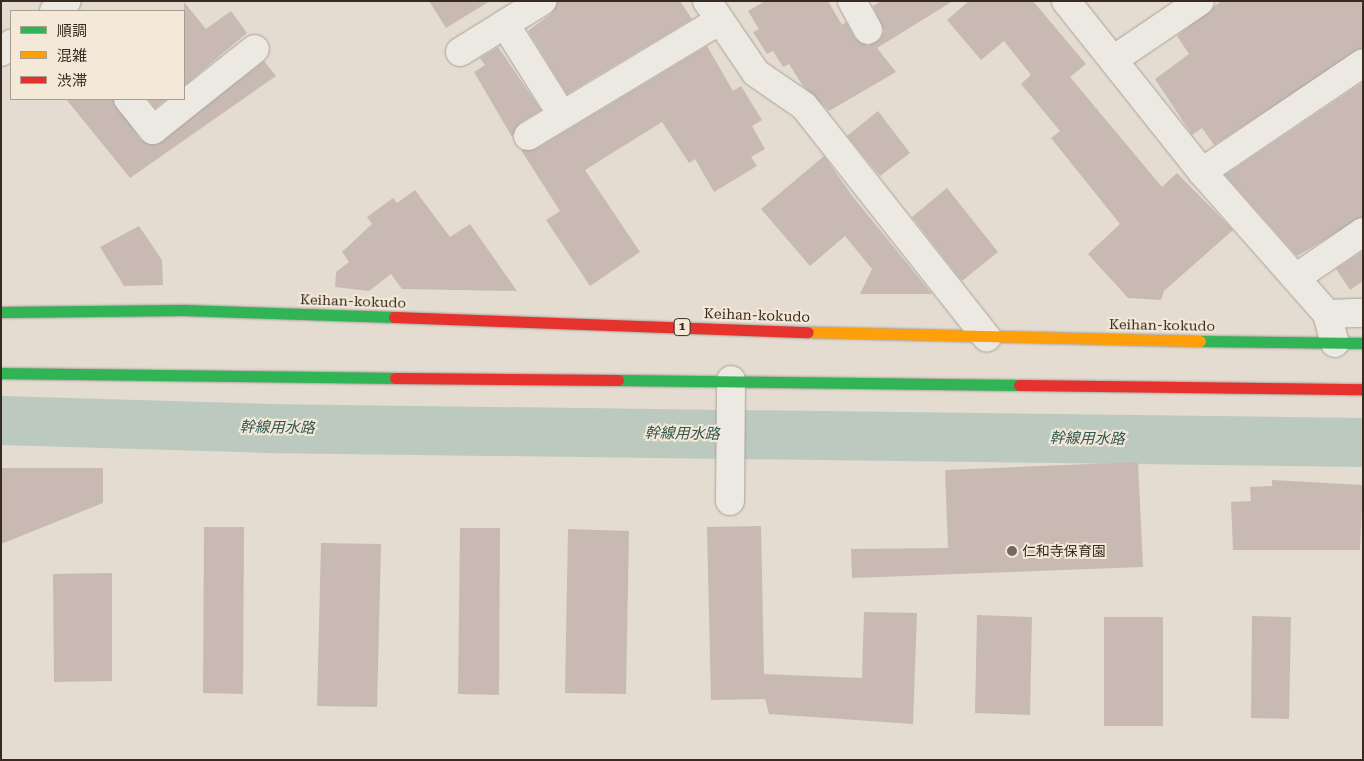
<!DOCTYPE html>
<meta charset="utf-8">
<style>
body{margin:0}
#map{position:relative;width:1364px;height:761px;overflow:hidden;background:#e4dcd1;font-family:"Roboto Serif","Noto Sans JP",serif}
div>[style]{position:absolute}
.river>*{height:49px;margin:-24.5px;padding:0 24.5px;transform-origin:24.5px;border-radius:24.5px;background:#bbc9bf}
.building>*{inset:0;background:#c8bab2}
.roads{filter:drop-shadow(0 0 1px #aaa299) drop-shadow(0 0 1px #aaa299)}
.street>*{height:28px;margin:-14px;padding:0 14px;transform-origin:14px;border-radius:14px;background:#ece8e2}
.fast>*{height:11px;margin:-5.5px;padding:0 5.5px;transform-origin:5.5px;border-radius:5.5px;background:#30b455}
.slow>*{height:11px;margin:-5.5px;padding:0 5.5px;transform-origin:5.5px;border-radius:5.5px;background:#ff9f0a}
.jam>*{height:11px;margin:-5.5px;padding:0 5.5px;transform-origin:5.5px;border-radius:5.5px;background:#e5322d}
.dots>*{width:14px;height:14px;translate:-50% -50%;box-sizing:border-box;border:2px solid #f4e9d8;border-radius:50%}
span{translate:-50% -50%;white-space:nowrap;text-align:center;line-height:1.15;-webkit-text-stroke:4px #f4e9d8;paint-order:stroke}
.shield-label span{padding:1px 4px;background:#f4e9d8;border:1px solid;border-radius:4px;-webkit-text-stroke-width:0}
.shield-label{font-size:12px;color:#392a21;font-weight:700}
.street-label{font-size:14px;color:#392a21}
.poi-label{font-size:14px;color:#392a21}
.left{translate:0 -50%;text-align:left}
.water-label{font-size:15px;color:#325751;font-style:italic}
.frame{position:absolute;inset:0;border:2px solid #392a21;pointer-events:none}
.legend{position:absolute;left:10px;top:10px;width:175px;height:90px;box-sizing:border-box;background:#f4e9d8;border:1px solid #a99d8f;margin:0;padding:6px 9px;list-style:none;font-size:15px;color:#392a21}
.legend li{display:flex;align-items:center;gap:10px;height:25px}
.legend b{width:25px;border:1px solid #a99d8f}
</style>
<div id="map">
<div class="river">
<i style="left:1px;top:420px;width:262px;rotate:1.7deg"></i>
<i style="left:263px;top:428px;width:1100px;rotate:0.73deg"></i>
</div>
<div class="building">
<i style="clip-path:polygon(429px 1px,490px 1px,446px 28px)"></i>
<i style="clip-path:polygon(558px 1px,680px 1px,692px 19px,567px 94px,528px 31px,551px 14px)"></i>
<i style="clip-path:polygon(765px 1px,828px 1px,842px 25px,846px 22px,855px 38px,868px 46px,881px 38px,884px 31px,873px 6px,881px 1px,953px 1px,877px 48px,896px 72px,829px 111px,803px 86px,789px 64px,783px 67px,773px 51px,767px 54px,753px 32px,759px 29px,748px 11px)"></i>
<i style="clip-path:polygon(969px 1px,1033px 1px,1086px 64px,1070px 77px,1162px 187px,1177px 173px,1233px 230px,1164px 291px,1161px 300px,1128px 298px,1088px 254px,1120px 224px,1051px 138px,1060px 131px,1021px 84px,1031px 75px,1004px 41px,981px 60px,947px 20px)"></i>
<i style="clip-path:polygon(1221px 1px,1363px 1px,1363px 48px,1214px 145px,1202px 128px,1192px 135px,1155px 79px,1189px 54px,1177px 36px)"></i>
<i style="clip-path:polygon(184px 2px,206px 29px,231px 11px,247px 33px,184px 86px)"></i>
<i style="clip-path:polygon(707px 46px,733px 91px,741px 86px,762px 120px,752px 126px,765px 149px,751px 157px,757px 166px,714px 192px,695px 159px,689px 163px,662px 122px,585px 170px,640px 252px,590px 286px,546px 220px,560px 211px,521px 150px,536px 149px)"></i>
<i style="clip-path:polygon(498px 47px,541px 110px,520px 123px,512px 137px,474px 72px,485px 65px,480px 58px)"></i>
<i style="clip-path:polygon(264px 61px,276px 76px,130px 178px,66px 99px,113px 99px,141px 140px,156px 145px)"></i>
<i style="clip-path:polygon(1363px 82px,1363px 217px,1297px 256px,1225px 175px)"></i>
<i style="clip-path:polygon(148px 99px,167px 99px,155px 108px)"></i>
<i style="clip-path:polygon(878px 111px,910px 153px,880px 176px,847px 136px)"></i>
<i style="clip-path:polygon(824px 156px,853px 197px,932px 294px,860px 294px,872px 269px,845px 236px,810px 266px,761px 209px)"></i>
<i style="clip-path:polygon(947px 188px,998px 252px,962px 281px,912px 217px)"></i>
<i style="clip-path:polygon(415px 190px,450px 237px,470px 224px,517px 291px,402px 289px,391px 274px,369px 291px,335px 287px,336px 272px,349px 262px,342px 252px,372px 224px,367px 217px,393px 198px,397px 203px)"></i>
<i style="clip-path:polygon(139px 226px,162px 260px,163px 285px,124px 286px,100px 247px)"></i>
<i style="clip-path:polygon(1363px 251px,1363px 281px,1350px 290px,1336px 269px)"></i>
<i style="clip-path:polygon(1138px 462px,1143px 567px,852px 578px,851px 549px,948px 548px,945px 470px)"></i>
<i style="clip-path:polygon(1px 468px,103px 468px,103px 503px,1px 544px)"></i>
<i style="clip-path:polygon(1272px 480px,1363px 485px,1360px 550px,1233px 550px,1231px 502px,1251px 501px,1250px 487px,1272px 486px)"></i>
<i style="clip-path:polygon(761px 526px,764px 674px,862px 678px,864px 612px,917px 613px,913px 724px,769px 714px,765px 699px,711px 700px,707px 527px)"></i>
<i style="clip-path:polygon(204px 527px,244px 527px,243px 694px,203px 693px)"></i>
<i style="clip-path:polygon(460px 528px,500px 528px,499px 695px,458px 694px)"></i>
<i style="clip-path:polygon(568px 529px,629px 531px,626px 694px,565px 693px)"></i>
<i style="clip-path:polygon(321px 543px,381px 544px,377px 707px,317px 706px)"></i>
<i style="clip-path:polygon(112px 573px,112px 681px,54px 682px,53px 574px)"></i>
<i style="clip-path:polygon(977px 615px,1032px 617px,1030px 715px,975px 713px)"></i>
<i style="clip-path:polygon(1252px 616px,1291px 617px,1289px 719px,1251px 718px)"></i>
<i style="clip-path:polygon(1104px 617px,1163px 617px,1163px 726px,1104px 726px)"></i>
</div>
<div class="roads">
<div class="street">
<i style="left:707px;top:1px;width:87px;rotate:55.8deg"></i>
<i style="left:756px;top:73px;width:58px;rotate:34.5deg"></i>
<i style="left:804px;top:106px;width:295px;rotate:51.7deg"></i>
<i style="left:852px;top:1px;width:33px;rotate:61deg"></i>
<i style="left:1066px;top:1px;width:218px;rotate:51.5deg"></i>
<i style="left:1202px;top:172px;width:189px;rotate:48.6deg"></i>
<i style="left:1327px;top:314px;width:30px;rotate:75deg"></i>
<i style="left:54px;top:11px;width:16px;rotate:-38deg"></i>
<i style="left:505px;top:24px;width:107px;rotate:57.9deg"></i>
<i style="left:1px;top:52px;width:13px;rotate:-39deg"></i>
<i style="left:460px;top:52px;width:97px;rotate:-31.9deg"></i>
<i style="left:1113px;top:60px;width:105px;rotate:-34.1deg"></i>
<i style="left:128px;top:99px;width:40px;rotate:51deg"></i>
<i style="left:153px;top:130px;width:130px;rotate:-38.5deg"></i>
<i style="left:528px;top:136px;width:224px;rotate:-31.1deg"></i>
<i style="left:1202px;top:172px;width:194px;rotate:-34.1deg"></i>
<i style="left:1297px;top:277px;width:80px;rotate:-34.3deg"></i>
<i style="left:1327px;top:314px;width:36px;rotate:-2deg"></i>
<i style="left:730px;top:501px;width:121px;rotate:-89.5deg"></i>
</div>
<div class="fast">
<i style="left:1px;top:312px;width:182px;rotate:-0.6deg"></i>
<i style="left:183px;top:310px;width:211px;rotate:1.9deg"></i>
<i style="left:1200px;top:341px;width:163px;rotate:0.7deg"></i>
<i style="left:1px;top:373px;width:394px;rotate:0.7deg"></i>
<i style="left:618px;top:380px;width:401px;rotate:0.7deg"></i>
</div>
<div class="slow">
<i style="left:808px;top:332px;width:392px;rotate:1.3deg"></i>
</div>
<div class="jam">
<i style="left:394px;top:317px;width:414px;rotate:2.1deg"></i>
<i style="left:395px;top:378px;width:223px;rotate:0.5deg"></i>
<i style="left:1019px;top:385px;width:344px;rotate:0.7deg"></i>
</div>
</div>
<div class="dots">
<i style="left:1012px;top:551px;background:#75685f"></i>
</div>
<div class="shield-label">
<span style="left:682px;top:327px">1</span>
</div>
<div class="street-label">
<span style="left:353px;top:301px;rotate:2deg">Keihan-kokudo</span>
<span style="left:757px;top:315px;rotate:2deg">Keihan-kokudo</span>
<span style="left:1162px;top:325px;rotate:1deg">Keihan-kokudo</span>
</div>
<div class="poi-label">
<span class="left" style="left:1022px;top:551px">仁和寺保育園</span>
</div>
<div class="water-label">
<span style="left:277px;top:428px;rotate:1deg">幹線用水路</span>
<span style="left:682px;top:434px;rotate:1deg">幹線用水路</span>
<span style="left:1087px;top:439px;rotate:1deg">幹線用水路</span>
</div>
<div class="frame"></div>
<ul class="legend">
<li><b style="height:6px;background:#30b455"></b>順調</li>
<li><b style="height:6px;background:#ff9f0a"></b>混雑</li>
<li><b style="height:6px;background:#e5322d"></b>渋滞</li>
</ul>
</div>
